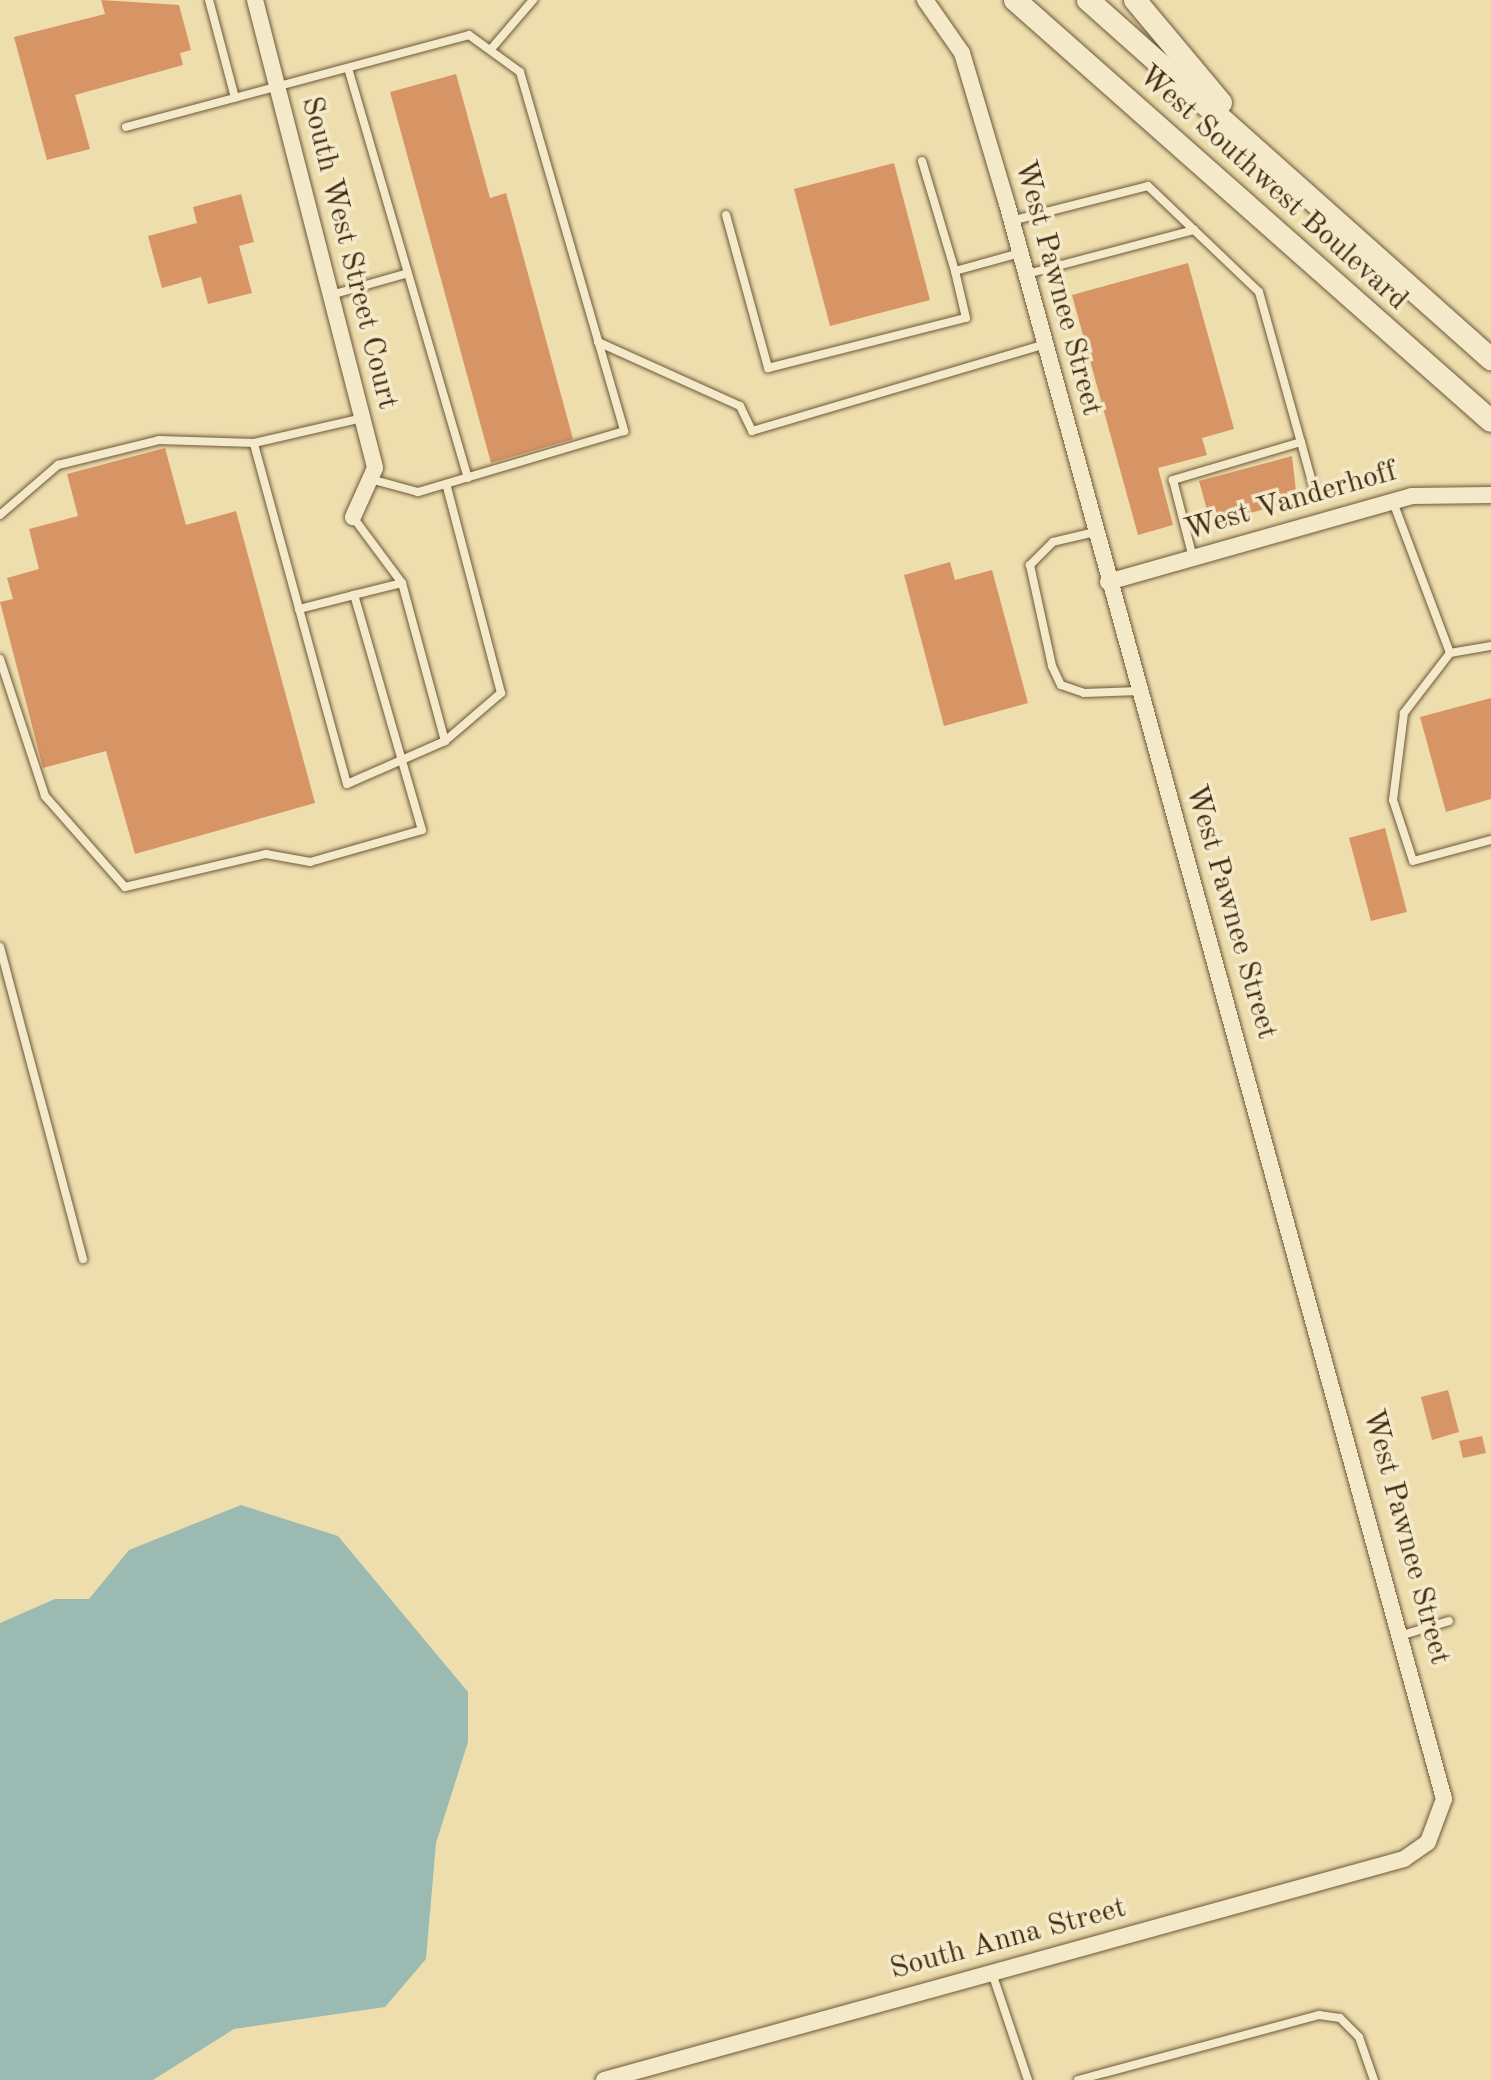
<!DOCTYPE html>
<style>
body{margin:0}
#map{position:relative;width:1491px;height:2080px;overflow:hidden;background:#eedeae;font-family:"Old Standard TT",serif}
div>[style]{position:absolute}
.water>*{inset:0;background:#9bbbb2}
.building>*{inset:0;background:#d79465}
.roads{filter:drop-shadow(0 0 2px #6e583a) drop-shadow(0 0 2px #6e583a)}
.service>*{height:8px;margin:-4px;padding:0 4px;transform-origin:4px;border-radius:4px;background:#f4eaca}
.minor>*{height:16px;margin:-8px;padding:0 8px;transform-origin:8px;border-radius:8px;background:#f4eaca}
.secondary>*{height:22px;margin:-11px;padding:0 11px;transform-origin:11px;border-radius:11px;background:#f4eaca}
span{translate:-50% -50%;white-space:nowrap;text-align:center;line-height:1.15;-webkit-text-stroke:7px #f4eaca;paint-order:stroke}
.street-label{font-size:30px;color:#432c13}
</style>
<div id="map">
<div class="water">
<i style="clip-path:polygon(241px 1505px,338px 1536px,468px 1692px,468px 1742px,436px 1843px,426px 1959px,385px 2007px,234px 2029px,153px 2080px,0 2080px,0 1623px,55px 1599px,89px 1599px,129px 1550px)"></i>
</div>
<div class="building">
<i style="clip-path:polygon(101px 0,179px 5px,191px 50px,180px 53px,183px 65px,75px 95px,90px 149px,47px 160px,14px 37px,105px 14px)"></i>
<i style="clip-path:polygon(456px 74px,490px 198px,506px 193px,573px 439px,491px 463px,390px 92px)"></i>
<i style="clip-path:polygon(894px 163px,930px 300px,830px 326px,794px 189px)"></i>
<i style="clip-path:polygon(241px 194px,254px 242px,239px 246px,252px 293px,208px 304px,201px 277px,162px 288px,148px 236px,197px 223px,193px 207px)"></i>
<i style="clip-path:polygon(1188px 263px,1234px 429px,1202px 438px,1207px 455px,1158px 468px,1173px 525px,1138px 535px,1072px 295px)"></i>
<i style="clip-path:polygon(165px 448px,186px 525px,236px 511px,315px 803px,135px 854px,106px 751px,43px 768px,0 602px,13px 599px,7px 578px,39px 569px,29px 529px,78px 516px,67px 474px)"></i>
<i style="clip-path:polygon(1292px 456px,1297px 500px,1211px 524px,1199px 481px)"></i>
<i style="clip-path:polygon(950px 562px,955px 580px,992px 570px,1028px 703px,944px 726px,904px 575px)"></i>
<i style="clip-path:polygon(1491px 698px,1491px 799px,1446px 812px,1420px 717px)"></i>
<i style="clip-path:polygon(1385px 828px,1407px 912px,1371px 921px,1349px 838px)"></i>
<i style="clip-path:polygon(1448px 1390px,1459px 1432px,1432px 1440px,1421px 1397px)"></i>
<i style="clip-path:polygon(1482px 1436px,1486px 1453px,1463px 1458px,1459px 1441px)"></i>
</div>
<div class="roads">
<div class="service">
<i style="left:209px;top:0;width:101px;rotate:75.1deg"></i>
<i style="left:491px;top:49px;width:65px;rotate:-49.4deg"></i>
<i style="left:348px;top:68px;width:427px;rotate:73.7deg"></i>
<i style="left:126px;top:127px;width:355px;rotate:-15deg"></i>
<i style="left:469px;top:35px;width:63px;rotate:36deg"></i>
<i style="left:520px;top:72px;width:374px;rotate:73.8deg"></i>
<i style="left:624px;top:431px;width:215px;rotate:163.5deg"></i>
<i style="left:418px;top:492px;width:50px;rotate:-164.8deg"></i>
<i style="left:922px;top:161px;width:115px;rotate:73.3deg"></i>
<i style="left:955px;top:271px;width:67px;rotate:-15.5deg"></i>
<i style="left:726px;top:215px;width:159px;rotate:74.6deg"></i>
<i style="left:768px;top:368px;width:204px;rotate:-14.2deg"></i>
<i style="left:966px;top:318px;width:48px;rotate:-103.2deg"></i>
<i style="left:1011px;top:221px;width:141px;rotate:-14.3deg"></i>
<i style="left:1148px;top:186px;width:153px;rotate:43.7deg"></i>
<i style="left:1259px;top:292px;width:156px;rotate:74.4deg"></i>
<i style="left:1301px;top:442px;width:134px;rotate:163.5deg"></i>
<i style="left:1173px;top:480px;width:81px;rotate:75.6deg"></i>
<i style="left:1027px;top:274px;width:173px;rotate:-14.8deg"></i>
<i style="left:331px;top:295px;width:80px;rotate:-15.9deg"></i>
<i style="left:598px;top:342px;width:156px;rotate:24.3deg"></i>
<i style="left:740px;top:406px;width:28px;rotate:64deg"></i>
<i style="left:752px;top:431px;width:306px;rotate:-16.5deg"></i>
<i style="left:1301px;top:442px;width:46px;rotate:74.7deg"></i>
<i style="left:1393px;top:502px;width:161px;rotate:69.3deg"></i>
<i style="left:1450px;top:653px;width:42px;rotate:-9.7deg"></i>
<i style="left:0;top:515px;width:77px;rotate:-40.8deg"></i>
<i style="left:58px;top:465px;width:104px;rotate:-13.9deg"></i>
<i style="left:159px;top:440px;width:95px;rotate:1.8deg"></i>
<i style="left:353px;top:517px;width:82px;rotate:53.4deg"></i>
<i style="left:402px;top:583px;width:164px;rotate:74.8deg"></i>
<i style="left:445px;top:741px;width:107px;rotate:156.3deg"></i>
<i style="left:347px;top:784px;width:353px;rotate:-105.3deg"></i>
<i style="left:254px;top:443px;width:111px;rotate:-13deg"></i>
<i style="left:1095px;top:532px;width:43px;rotate:166.6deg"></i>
<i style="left:1053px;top:542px;width:33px;rotate:135deg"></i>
<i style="left:1030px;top:565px;width:103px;rotate:77.7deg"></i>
<i style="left:1052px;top:666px;width:21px;rotate:65deg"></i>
<i style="left:1061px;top:685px;width:24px;rotate:19deg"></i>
<i style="left:1084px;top:693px;width:55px;rotate:-2.1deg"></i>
<i style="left:354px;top:595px;width:49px;rotate:-14deg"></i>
<i style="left:1450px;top:653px;width:76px;rotate:127.5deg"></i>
<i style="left:1404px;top:713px;width:88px;rotate:97.2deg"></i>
<i style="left:1393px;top:800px;width:64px;rotate:71.8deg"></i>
<i style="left:1413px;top:861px;width:81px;rotate:-15.1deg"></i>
<i style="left:0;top:659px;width:144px;rotate:71.8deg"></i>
<i style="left:45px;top:796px;width:121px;rotate:48.7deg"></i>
<i style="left:125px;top:887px;width:145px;rotate:-13.2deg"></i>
<i style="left:266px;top:854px;width:45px;rotate:10.3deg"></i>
<i style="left:310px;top:862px;width:116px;rotate:-15.9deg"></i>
<i style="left:422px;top:830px;width:245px;rotate:-106.1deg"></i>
<i style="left:354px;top:595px;width:57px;rotate:165.7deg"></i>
<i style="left:445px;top:741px;width:74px;rotate:-40.6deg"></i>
<i style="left:501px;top:693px;width:216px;rotate:-104.7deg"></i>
<i style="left:0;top:947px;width:323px;rotate:75.1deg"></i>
<i style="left:1403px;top:1635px;width:48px;rotate:-16.9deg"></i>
<i style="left:992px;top:1973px;width:113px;rotate:71.4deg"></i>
<i style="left:1078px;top:2080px;width:250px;rotate:-15.1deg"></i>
<i style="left:1319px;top:2015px;width:21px;rotate:8deg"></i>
<i style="left:1340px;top:2018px;width:27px;rotate:45deg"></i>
<i style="left:1359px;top:2037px;width:46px;rotate:70.8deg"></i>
</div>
<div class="minor">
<i style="left:255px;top:0;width:483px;rotate:75.6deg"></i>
<i style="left:375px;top:468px;width:54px;rotate:114.2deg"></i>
<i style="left:1108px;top:582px;width:316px;rotate:-15.8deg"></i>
<i style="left:1412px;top:496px;width:79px;rotate:-0.7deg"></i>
<i style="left:604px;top:2080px;width:830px;rotate:-15.44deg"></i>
<i style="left:1404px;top:1859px;width:29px;rotate:-35deg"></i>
<i style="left:1428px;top:1842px;width:46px;rotate:-69.6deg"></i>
<i style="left:1444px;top:1799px;width:1654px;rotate:-105.32deg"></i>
<i style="left:1007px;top:204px;width:158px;rotate:-106.6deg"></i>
<i style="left:962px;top:53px;width:65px;rotate:-124.9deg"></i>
</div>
<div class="secondary">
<i style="left:1015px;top:0;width:635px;rotate:41.49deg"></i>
<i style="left:1088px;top:0;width:540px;rotate:41.7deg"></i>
<i style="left:1135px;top:0;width:134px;rotate:50.1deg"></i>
</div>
</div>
<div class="street-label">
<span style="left:1273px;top:188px;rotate:42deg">West Southwest Boulevard</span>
<span style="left:349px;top:253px;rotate:76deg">South West Street Court</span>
<span style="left:1058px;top:288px;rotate:75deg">West Pawnee Street</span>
<span style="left:1291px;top:501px;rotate:-16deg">West Vanderhoff</span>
<span style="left:1231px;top:912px;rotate:74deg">West Pawnee Street</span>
<span style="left:1406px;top:1537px;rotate:75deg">West Pawnee Street</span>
<span style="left:1008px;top:1939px;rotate:-15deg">South Anna Street</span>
</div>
</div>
